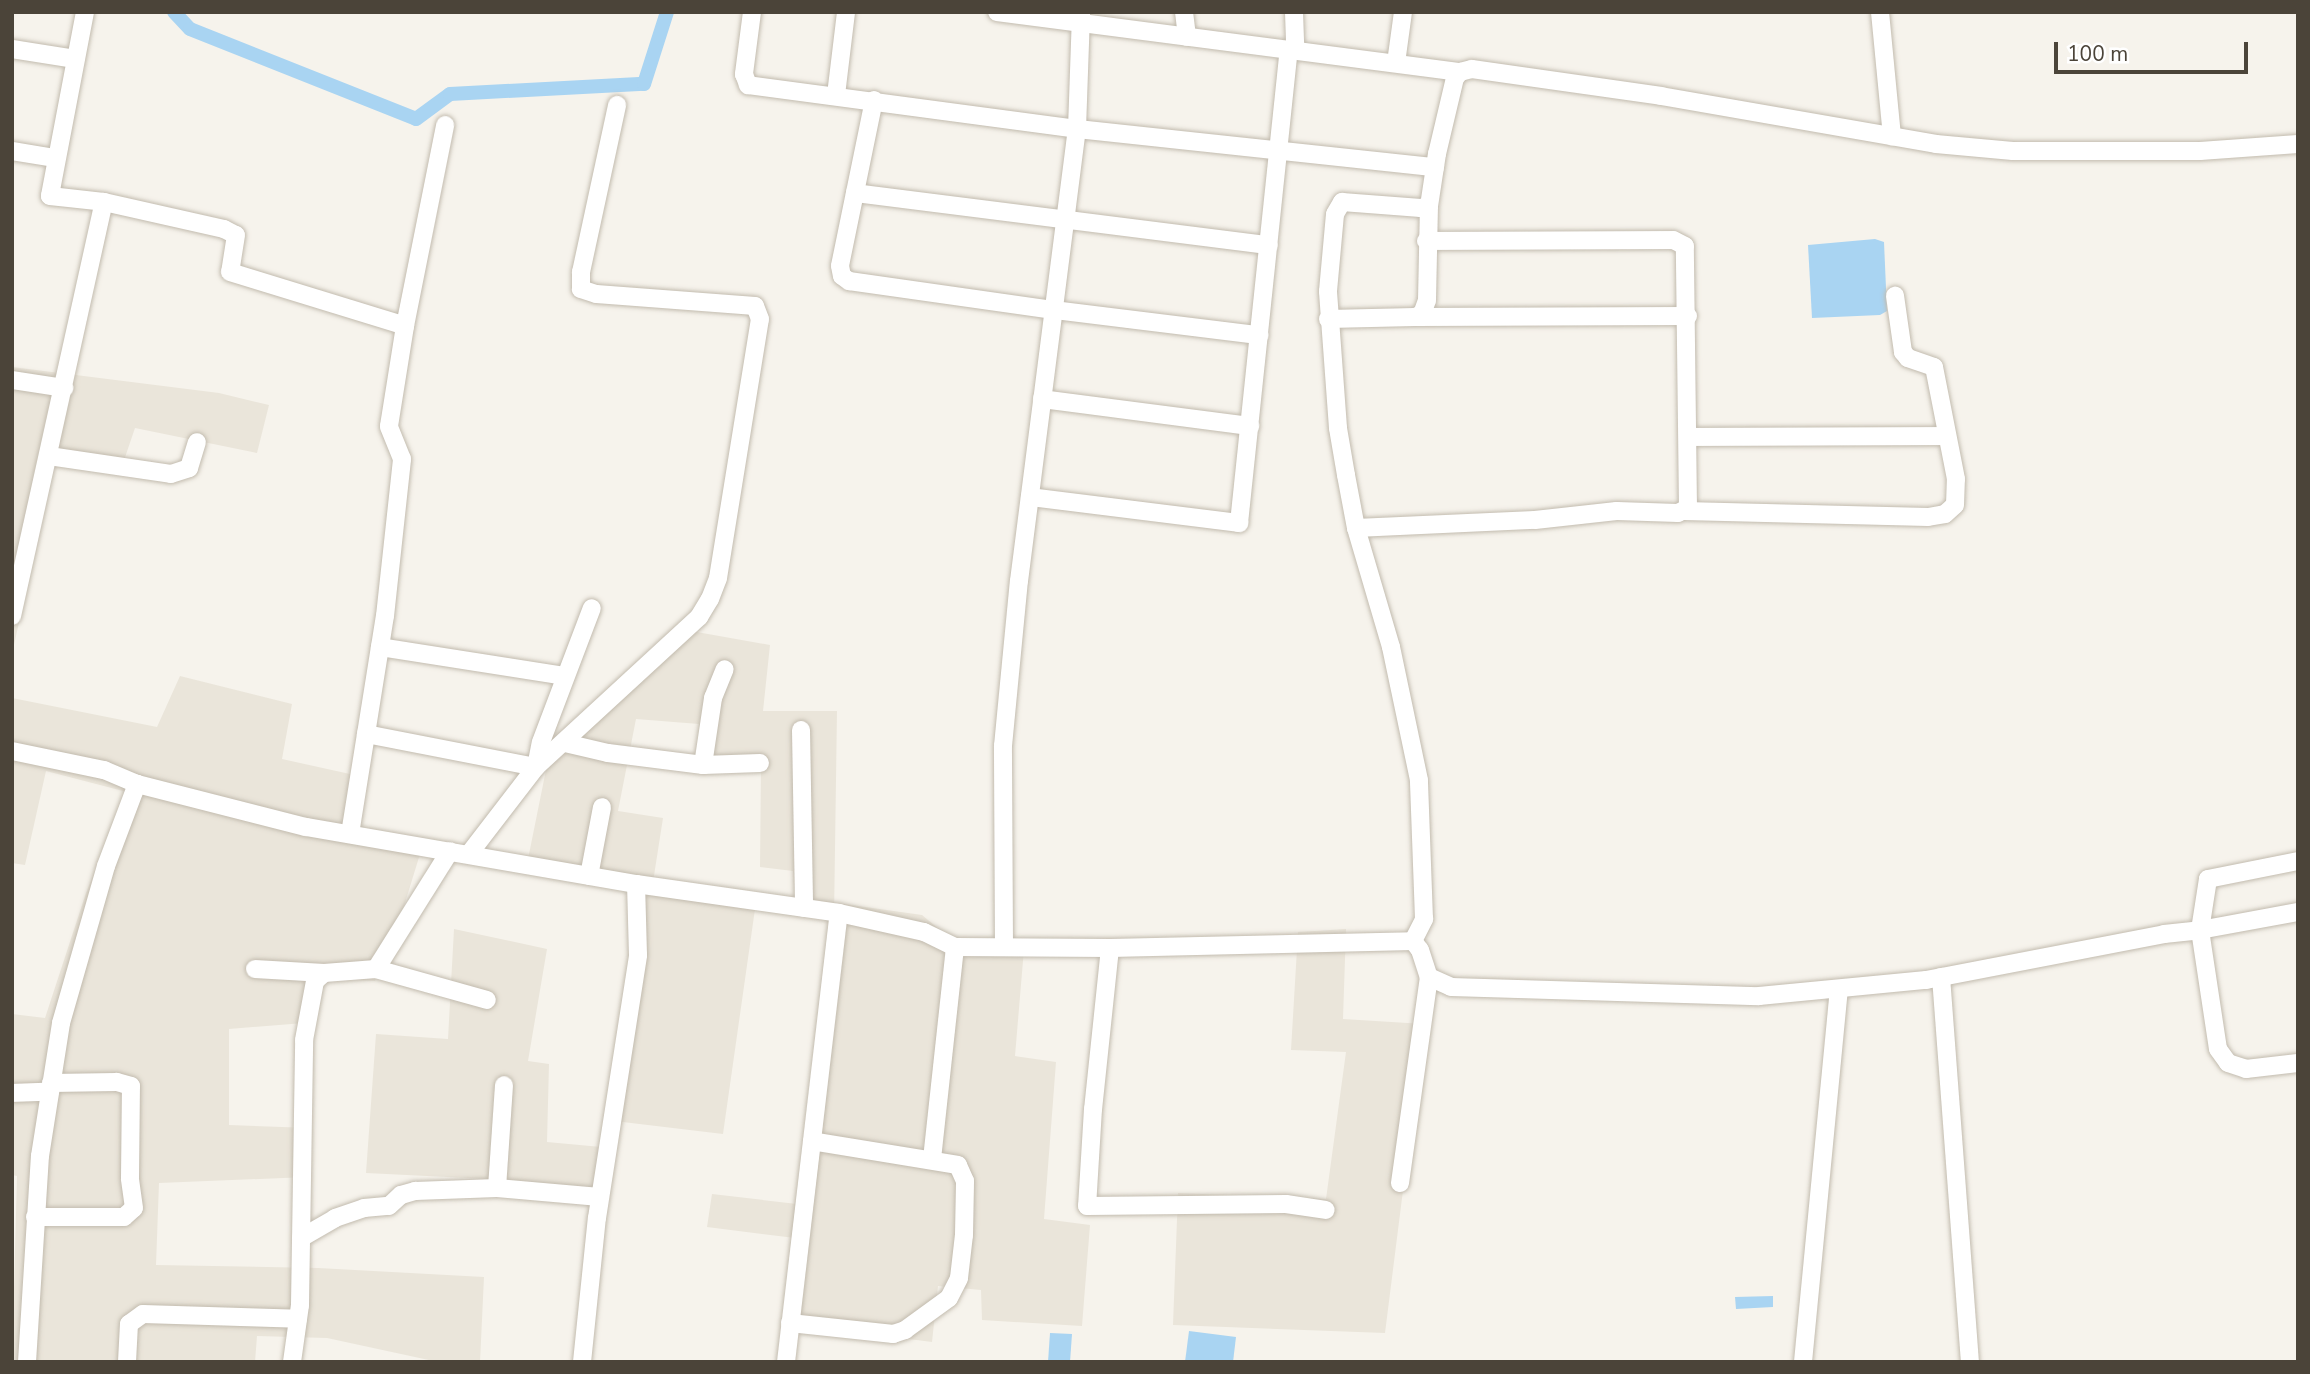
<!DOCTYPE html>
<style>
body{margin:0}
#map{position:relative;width:2310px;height:1374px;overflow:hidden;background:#f6f3ec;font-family:"Nunito Sans",sans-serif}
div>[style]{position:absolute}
.residential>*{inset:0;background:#eae5da}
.water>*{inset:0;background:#a9d4f2}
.canal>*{height:14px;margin:-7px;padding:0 7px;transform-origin:7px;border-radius:7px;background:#a9d4f2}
.roads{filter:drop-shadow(0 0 2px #c2bbae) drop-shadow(0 0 2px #c2bbae)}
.minor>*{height:18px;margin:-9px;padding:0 9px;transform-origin:9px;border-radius:9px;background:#fff}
span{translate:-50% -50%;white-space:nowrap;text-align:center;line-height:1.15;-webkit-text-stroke:7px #fff;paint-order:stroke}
.frame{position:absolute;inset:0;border:14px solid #4b4439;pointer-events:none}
.scale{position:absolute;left:2054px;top:42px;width:194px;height:32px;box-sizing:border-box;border:4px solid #4b4439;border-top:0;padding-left:9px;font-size:21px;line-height:24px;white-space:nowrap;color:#4b4439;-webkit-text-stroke:5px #fff;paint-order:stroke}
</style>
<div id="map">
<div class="residential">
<i style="clip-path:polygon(12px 367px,219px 393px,269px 405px,257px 453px,135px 428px,119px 475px,54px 465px,12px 654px)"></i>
<i style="clip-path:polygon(680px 629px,770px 645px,763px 711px,837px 711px,834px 918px,796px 914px,793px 871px,760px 867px,761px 765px,697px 760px,699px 724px,636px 719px,618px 811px,663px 818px,653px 882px,757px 895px,723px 1134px,606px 1120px,635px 956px,629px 891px,525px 874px,549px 755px)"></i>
<i style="clip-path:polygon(180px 676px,292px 704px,282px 759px,368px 778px,360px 827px,424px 841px,404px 906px,375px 981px,312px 978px,304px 1023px,229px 1029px,229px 1125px,310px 1128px,307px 1177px,159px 1183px,156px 1265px,318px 1268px,484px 1277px,480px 1362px,438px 1362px,327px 1338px,257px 1336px,255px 1362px,12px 1362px,17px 1176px,12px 1175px,12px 1014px,45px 1018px,86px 893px,127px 792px,46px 771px,25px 865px,12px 863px,12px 698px,157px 727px)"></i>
<i style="clip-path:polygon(844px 904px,922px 915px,953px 941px,1024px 949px,1015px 1056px,1056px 1062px,1044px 1219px,1090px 1225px,1082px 1326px,982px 1320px,981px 1290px,938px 1286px,932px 1342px,785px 1323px,795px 1238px,707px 1227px,712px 1194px,797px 1204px,831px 933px)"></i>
<i style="clip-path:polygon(454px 929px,547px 949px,528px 1061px,549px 1064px,547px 1142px,612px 1148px,605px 1198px,489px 1188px,488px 1179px,366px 1173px,376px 1034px,448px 1039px)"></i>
<i style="clip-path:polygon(1346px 929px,1343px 1019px,1424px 1024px,1385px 1333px,1173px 1325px,1178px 1193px,1326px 1199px,1346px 1052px,1291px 1050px,1298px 932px)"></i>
</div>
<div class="water">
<i style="clip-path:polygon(1875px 239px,1884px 242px,1887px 311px,1880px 315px,1812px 318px,1808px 245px)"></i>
<i style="clip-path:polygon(1773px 1296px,1773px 1307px,1736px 1309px,1735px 1297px)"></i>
<i style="clip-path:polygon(1189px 1331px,1236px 1337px,1233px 1362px,1185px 1362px)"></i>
<i style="clip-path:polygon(1050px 1333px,1072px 1334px,1070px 1362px,1048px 1362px)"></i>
</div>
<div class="canal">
<i style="left:174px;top:12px;width:23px;rotate:47deg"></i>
<i style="left:190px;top:29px;width:243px;rotate:21.7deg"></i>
<i style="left:416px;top:119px;width:42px;rotate:-36.3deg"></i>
<i style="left:450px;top:94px;width:194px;rotate:-3deg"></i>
<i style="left:644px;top:84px;width:76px;rotate:-72.3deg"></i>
</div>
<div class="roads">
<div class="minor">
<i style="left:85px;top:12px;width:187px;rotate:100.8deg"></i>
<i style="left:50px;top:196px;width:54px;rotate:6.3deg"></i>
<i style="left:104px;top:202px;width:123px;rotate:12.7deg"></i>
<i style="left:224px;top:229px;width:13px;rotate:27deg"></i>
<i style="left:236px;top:235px;width:37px;rotate:99deg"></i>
<i style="left:230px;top:272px;width:183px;rotate:17.1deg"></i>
<i style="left:752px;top:12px;width:63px;rotate:97.4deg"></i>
<i style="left:744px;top:74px;width:12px;rotate:70deg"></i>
<i style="left:748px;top:85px;width:332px;rotate:7.6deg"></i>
<i style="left:1077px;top:129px;width:360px;rotate:6.1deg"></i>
<i style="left:997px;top:12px;width:467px;rotate:7.4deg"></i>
<i style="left:1184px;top:12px;width:25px;rotate:83deg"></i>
<i style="left:1294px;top:12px;width:38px;rotate:88deg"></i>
<i style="left:1880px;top:12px;width:125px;rotate:84.5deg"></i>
<i style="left:12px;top:49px;width:64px;rotate:9deg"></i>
<i style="left:1396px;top:63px;width:51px;rotate:-82.2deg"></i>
<i style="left:836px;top:95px;width:84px;rotate:-83.1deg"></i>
<i style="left:874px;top:100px;width:169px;rotate:101.6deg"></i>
<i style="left:840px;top:266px;width:10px;rotate:79deg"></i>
<i style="left:842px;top:276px;width:9px;rotate:36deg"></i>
<i style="left:849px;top:281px;width:207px;rotate:8.1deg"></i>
<i style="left:1054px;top:310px;width:207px;rotate:7deg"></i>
<i style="left:12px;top:151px;width:44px;rotate:9.2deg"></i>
<i style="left:855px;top:193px;width:417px;rotate:7.2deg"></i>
<i style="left:1415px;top:317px;width:273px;rotate:-0.2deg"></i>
<i style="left:1328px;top:319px;width:87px;rotate:-1.3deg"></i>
<i style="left:1415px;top:317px;width:8px;rotate:-23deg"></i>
<i style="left:1422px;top:314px;width:15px;rotate:-70deg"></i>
<i style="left:1427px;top:300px;width:94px;rotate:-88.8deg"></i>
<i style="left:12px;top:380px;width:53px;rotate:8.7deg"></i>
<i style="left:1042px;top:399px;width:210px;rotate:7.4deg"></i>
<i style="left:1689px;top:437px;width:258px;rotate:-0.2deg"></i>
<i style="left:49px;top:456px;width:123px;rotate:8.4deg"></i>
<i style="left:171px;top:474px;width:19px;rotate:-18deg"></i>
<i style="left:189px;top:468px;width:27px;rotate:-73deg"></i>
<i style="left:1030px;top:497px;width:211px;rotate:7.1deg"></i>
<i style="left:1239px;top:523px;width:476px;rotate:-84deg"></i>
<i style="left:1684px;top:511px;width:244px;rotate:1.4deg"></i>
<i style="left:1928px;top:517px;width:17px;rotate:-10deg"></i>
<i style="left:1945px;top:514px;width:13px;rotate:-42deg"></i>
<i style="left:1955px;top:505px;width:26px;rotate:-88deg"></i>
<i style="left:1956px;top:479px;width:114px;rotate:-101.1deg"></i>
<i style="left:1934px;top:367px;width:28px;rotate:-161deg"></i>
<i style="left:1908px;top:358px;width:8px;rotate:-130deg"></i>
<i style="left:1903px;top:352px;width:57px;rotate:-98.1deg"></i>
<i style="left:1356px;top:528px;width:179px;rotate:-2.6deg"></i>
<i style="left:1535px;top:520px;width:82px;rotate:-6.3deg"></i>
<i style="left:1617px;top:511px;width:61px;rotate:1.9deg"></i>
<i style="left:1678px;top:513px;width:11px;rotate:-27deg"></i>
<i style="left:1688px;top:508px;width:262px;rotate:-90.7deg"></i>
<i style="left:1685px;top:246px;width:13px;rotate:-153deg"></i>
<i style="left:1673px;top:240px;width:247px;rotate:179.8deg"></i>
<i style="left:12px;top:616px;width:424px;rotate:-77.5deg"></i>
<i style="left:380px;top:647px;width:187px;rotate:8.9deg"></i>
<i style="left:801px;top:730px;width:178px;rotate:89deg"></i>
<i style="left:366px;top:734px;width:173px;rotate:11deg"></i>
<i style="left:536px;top:767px;width:222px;rotate:-42.6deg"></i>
<i style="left:699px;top:617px;width:21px;rotate:-59deg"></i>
<i style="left:710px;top:599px;width:22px;rotate:-69deg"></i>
<i style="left:718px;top:578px;width:262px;rotate:-80.8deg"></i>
<i style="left:760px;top:319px;width:14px;rotate:-111deg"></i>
<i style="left:755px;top:306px;width:159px;rotate:-175.7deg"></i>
<i style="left:596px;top:294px;width:16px;rotate:-162deg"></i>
<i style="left:581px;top:289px;width:17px;rotate:-90deg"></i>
<i style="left:581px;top:272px;width:171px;rotate:-77.8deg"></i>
<i style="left:565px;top:743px;width:44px;rotate:13.1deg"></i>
<i style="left:608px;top:753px;width:96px;rotate:7.2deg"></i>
<i style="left:703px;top:765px;width:57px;rotate:-2deg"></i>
<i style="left:12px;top:751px;width:94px;rotate:11.7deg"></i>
<i style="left:104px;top:770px;width:36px;rotate:23deg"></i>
<i style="left:137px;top:784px;width:174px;rotate:14.3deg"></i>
<i style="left:306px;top:827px;width:335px;rotate:9.8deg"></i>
<i style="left:636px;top:884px;width:205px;rotate:8.1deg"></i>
<i style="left:839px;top:913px;width:87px;rotate:12.6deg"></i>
<i style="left:924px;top:932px;width:34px;rotate:26deg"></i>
<i style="left:955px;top:947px;width:155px;rotate:0.4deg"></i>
<i style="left:1110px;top:948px;width:303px;rotate:-1.3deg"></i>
<i style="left:703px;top:765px;width:68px;rotate:-81.5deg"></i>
<i style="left:713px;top:698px;width:31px;rotate:-68deg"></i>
<i style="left:350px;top:834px;width:221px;rotate:-80.9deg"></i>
<i style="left:385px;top:616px;width:158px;rotate:-83.8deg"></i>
<i style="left:402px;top:459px;width:35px;rotate:-112deg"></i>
<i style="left:389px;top:426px;width:101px;rotate:-80.9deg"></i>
<i style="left:405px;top:326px;width:205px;rotate:-78.7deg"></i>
<i style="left:469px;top:854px;width:110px;rotate:-52.4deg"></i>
<i style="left:536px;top:767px;width:25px;rotate:-79deg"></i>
<i style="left:541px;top:742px;width:143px;rotate:-69.2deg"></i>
<i style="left:2298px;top:861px;width:92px;rotate:168.7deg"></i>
<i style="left:2208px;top:879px;width:52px;rotate:98.9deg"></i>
<i style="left:2200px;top:930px;width:100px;rotate:-10.4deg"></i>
<i style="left:589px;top:876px;width:70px;rotate:-79.3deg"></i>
<i style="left:1413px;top:941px;width:25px;rotate:-63deg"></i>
<i style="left:1424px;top:919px;width:139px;rotate:-92.1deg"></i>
<i style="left:1419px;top:780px;width:136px;rotate:-101.9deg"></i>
<i style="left:1391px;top:647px;width:124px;rotate:-106.4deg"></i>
<i style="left:1356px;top:528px;width:54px;rotate:-100.7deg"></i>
<i style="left:1346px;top:475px;width:48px;rotate:-99.7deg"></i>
<i style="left:1338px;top:428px;width:137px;rotate:-94.2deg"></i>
<i style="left:1328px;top:291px;width:77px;rotate:-84.8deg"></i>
<i style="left:1335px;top:214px;width:14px;rotate:-60deg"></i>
<i style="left:1342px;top:202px;width:79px;rotate:4.3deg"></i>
<i style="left:1421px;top:208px;width:8px;rotate:-14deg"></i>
<i style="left:1429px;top:206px;width:53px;rotate:-81.3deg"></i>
<i style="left:1437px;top:154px;width:78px;rotate:-76.7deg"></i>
<i style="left:1455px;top:78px;width:8px;rotate:-50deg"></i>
<i style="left:1460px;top:72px;width:12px;rotate:-14deg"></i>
<i style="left:1472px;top:69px;width:191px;rotate:8.1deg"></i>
<i style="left:1661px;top:96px;width:279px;rotate:9.9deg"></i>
<i style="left:1936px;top:144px;width:77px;rotate:5.2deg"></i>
<i style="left:2013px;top:151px;width:187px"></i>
<i style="left:2200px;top:151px;width:98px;rotate:-4.1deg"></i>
<i style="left:1413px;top:941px;width:11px;rotate:52deg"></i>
<i style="left:1420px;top:950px;width:28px;rotate:72deg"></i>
<i style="left:1429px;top:977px;width:24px;rotate:24deg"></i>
<i style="left:1451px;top:987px;width:308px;rotate:1.7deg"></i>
<i style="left:1759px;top:996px;width:168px;rotate:-5.5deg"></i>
<i style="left:1926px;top:980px;width:242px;rotate:-10.9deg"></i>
<i style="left:2164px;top:934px;width:36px;rotate:-6deg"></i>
<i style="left:2200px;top:930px;width:120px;rotate:81.4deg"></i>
<i style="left:2218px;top:1049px;width:17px;rotate:54deg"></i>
<i style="left:2228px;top:1063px;width:19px;rotate:18deg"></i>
<i style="left:2246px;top:1069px;width:52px;rotate:-6.6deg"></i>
<i style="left:1004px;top:947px;width:201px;rotate:-90.3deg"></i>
<i style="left:1003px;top:746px;width:166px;rotate:-84.5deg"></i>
<i style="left:1019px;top:581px;width:456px;rotate:-82.7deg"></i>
<i style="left:1077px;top:129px;width:117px;rotate:-88deg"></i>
<i style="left:1110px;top:948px;width:162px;rotate:96deg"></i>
<i style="left:1093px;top:1109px;width:97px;rotate:93.5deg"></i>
<i style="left:1087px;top:1206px;width:199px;rotate:-0.6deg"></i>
<i style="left:1286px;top:1204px;width:40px;rotate:8.5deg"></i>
<i style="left:255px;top:969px;width:69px;rotate:3.3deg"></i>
<i style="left:376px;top:969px;width:139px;rotate:-57.9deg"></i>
<i style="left:1941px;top:977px;width:386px;rotate:85.7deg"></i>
<i style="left:12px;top:1093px;width:38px;rotate:-2deg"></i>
<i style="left:932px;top:1159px;width:213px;rotate:-83.8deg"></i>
<i style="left:1400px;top:1183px;width:208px;rotate:-82deg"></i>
<i style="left:497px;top:1188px;width:103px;rotate:-86.1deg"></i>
<i style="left:35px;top:1217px;width:89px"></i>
<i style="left:124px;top:1217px;width:13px;rotate:-42deg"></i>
<i style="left:134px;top:1208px;width:30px;rotate:-98deg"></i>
<i style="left:130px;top:1178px;width:92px;rotate:-89.4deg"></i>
<i style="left:131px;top:1086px;width:15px;rotate:-164deg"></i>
<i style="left:117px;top:1082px;width:66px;rotate:179.1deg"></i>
<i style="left:301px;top:1238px;width:39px;rotate:-30deg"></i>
<i style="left:335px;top:1218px;width:31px;rotate:-19deg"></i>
<i style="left:364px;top:1208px;width:25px;rotate:-5deg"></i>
<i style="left:389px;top:1206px;width:16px;rotate:-43deg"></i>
<i style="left:401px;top:1195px;width:15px;rotate:-16deg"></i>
<i style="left:415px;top:1191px;width:82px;rotate:-2.1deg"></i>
<i style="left:497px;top:1188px;width:103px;rotate:5deg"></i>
<i style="left:790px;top:1323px;width:104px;rotate:6.1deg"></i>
<i style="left:893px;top:1334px;width:13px;rotate:-18deg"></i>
<i style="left:905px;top:1330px;width:54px;rotate:-36deg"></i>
<i style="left:949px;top:1298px;width:22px;rotate:-63deg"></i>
<i style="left:959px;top:1278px;width:43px;rotate:-83.4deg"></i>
<i style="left:964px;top:1235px;width:54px;rotate:-88.9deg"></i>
<i style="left:965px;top:1181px;width:17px;rotate:-114deg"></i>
<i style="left:958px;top:1165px;width:148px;rotate:-170.7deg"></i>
<i style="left:27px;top:1362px;width:206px;rotate:-86.4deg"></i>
<i style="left:40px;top:1156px;width:135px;rotate:-81deg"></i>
<i style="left:61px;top:1023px;width:163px;rotate:-74deg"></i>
<i style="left:106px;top:866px;width:88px;rotate:-69.3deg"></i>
<i style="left:127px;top:1362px;width:38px;rotate:-87deg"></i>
<i style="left:129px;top:1324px;width:17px;rotate:-36deg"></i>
<i style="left:143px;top:1314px;width:155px;rotate:1.8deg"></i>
<i style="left:292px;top:1362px;width:58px;rotate:-82deg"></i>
<i style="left:300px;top:1305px;width:265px;rotate:-89.1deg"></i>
<i style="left:304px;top:1040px;width:60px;rotate:-79.4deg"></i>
<i style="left:315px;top:981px;width:12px;rotate:-42deg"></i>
<i style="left:324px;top:973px;width:52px;rotate:-4.4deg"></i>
<i style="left:376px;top:969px;width:115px;rotate:15.6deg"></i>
<i style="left:582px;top:1362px;width:145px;rotate:-84.1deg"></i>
<i style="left:597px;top:1218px;width:266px;rotate:-81.1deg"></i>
<i style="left:638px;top:955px;width:71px;rotate:-91.6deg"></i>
<i style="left:786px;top:1362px;width:452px;rotate:-83.3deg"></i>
<i style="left:1803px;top:1362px;width:373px;rotate:-84.5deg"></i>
</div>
</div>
<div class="frame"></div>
<div class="scale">100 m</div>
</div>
